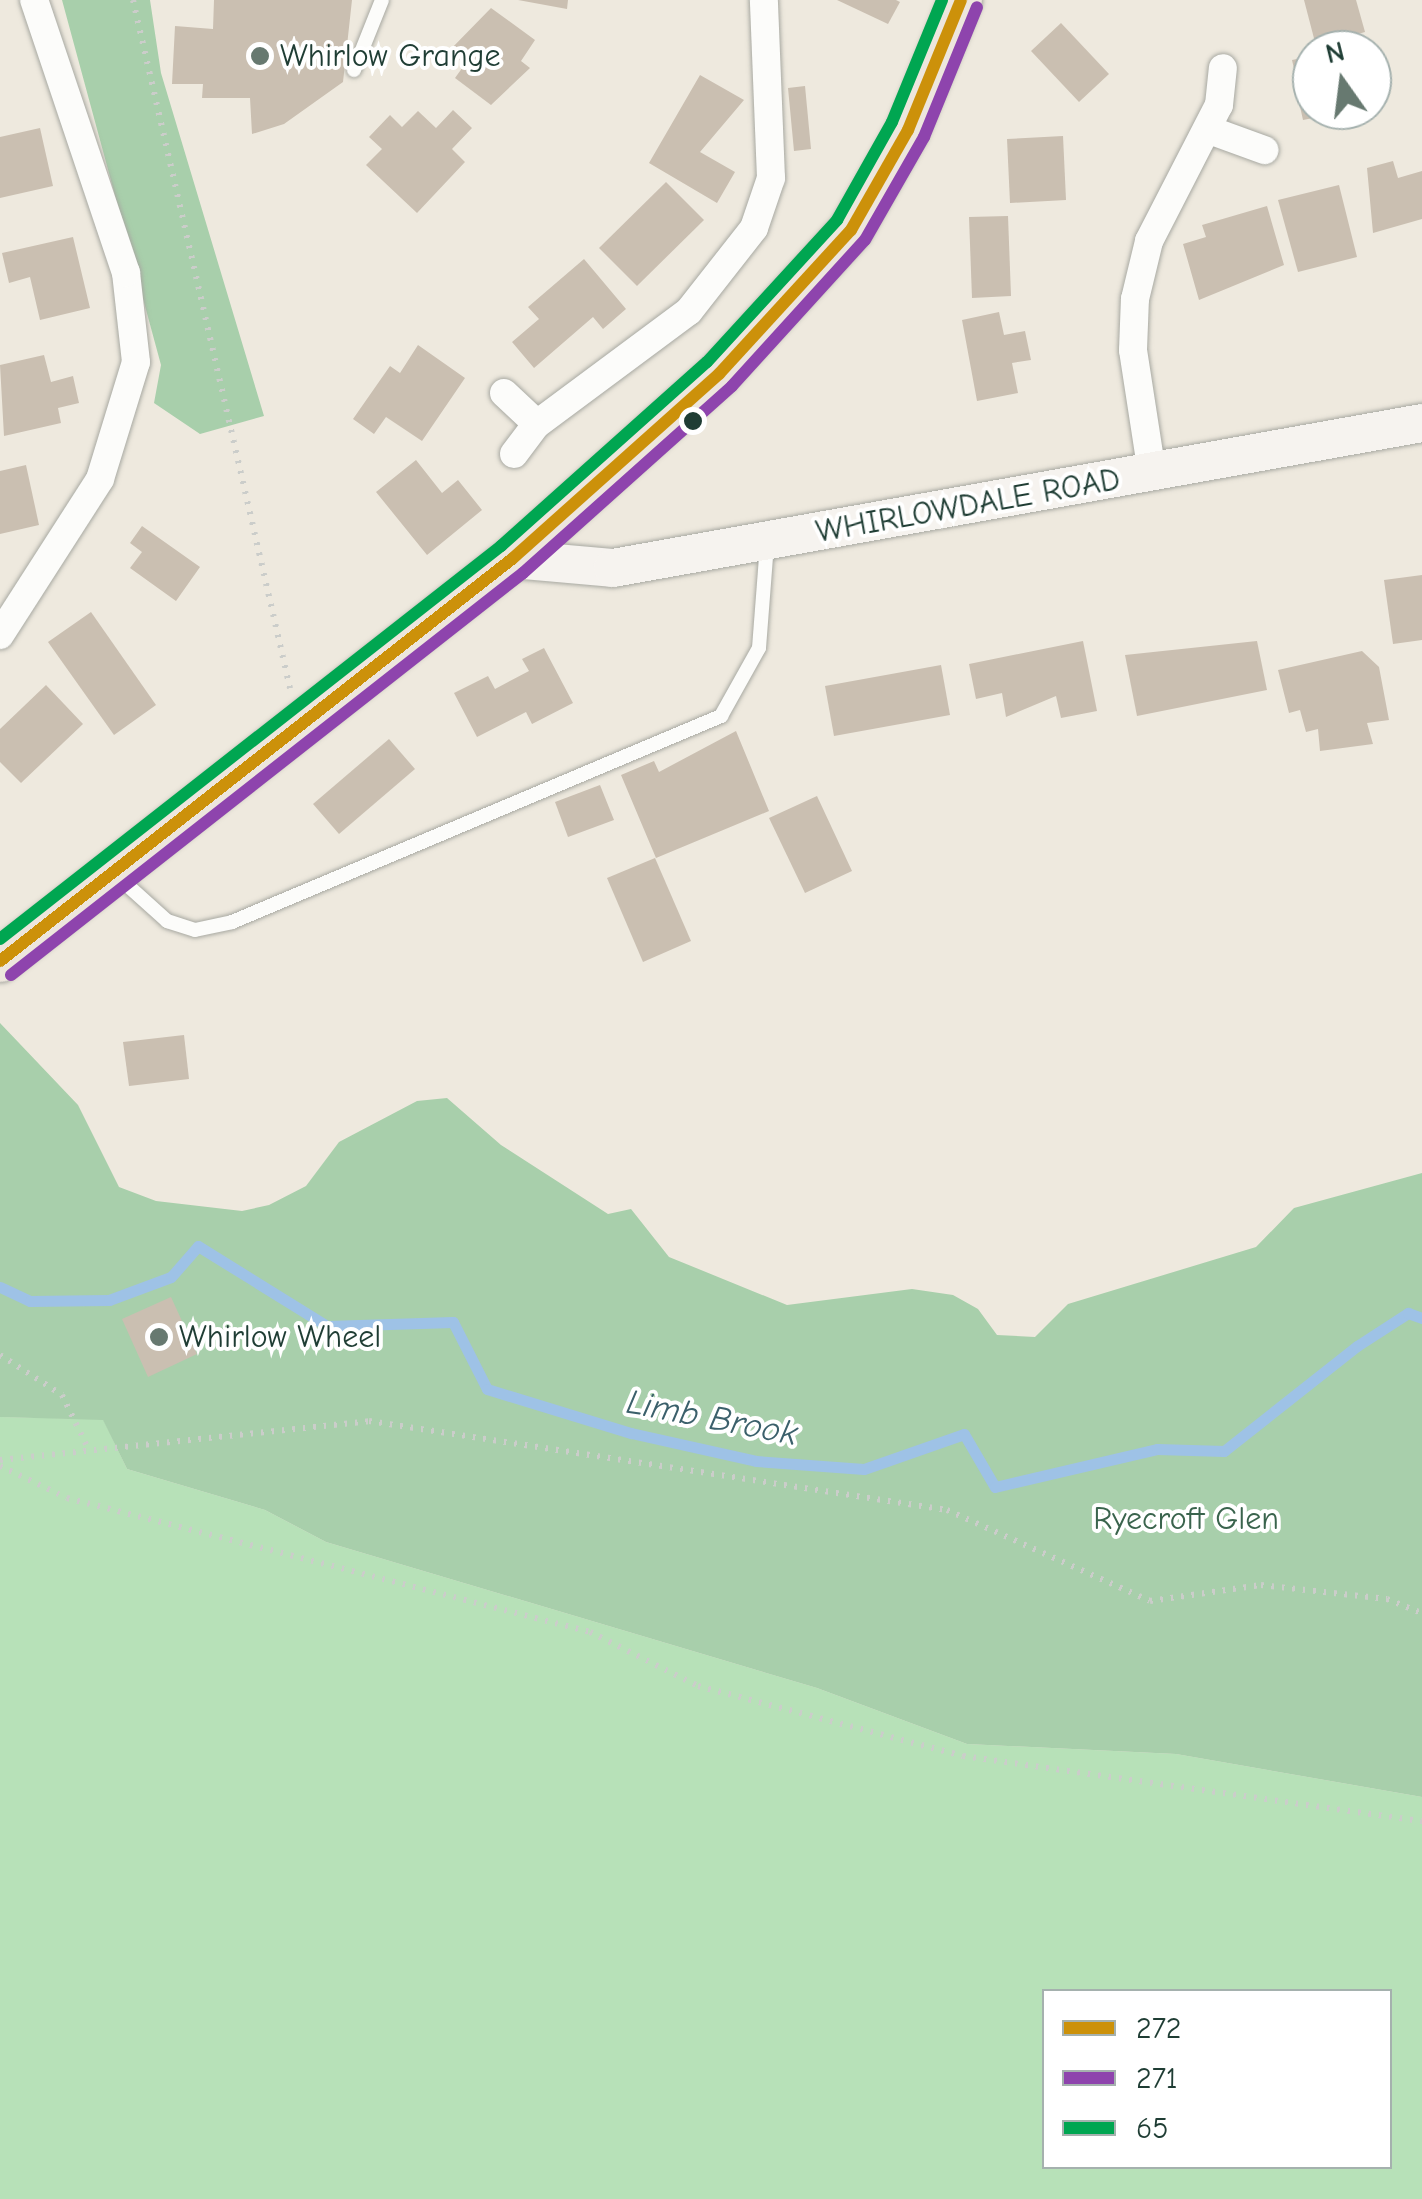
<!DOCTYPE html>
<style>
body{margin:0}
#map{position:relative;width:1422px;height:2199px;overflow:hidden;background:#eee9de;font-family:"Comic Neue",sans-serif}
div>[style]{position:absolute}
.green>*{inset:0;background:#b7e1b8}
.forest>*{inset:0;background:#a8cfab}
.stream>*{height:11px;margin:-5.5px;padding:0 5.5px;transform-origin:5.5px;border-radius:5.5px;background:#9ec2e6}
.building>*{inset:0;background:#cabfb1}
.path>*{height:6px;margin-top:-3px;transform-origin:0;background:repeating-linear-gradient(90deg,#cbcdca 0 2.5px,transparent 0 10.5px)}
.roads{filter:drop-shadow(0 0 2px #a8a9a2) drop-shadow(0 0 2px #a8a9a2)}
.lane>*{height:14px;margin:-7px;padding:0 7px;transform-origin:7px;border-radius:7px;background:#fcfcfa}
.street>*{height:28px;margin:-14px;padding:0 14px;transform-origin:14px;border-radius:14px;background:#fcfcfa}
.secondary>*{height:38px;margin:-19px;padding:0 19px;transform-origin:19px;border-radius:19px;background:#f6f3ef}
.primary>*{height:42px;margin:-21px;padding:0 21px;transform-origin:21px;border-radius:21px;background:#ede6dd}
.bus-1>*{height:12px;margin:-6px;padding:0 6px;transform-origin:6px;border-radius:6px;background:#cc910a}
.bus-2>*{height:12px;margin:-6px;padding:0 6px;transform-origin:6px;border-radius:6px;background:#8e44ad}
.bus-3>*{height:12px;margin:-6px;padding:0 6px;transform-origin:6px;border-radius:6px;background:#00a651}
.dots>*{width:28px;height:28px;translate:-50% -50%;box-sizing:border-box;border:5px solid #fff;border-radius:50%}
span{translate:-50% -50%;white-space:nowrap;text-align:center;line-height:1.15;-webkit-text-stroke:8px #fff;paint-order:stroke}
.poi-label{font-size:32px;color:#1f3d34}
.left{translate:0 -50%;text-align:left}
.street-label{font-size:32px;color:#1f3d34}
.park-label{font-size:32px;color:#3a644d}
.water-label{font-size:35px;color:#3b606b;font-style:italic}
.legend{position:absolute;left:1042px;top:1989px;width:350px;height:180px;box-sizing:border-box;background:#fff;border:2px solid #a5b1ae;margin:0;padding:12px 18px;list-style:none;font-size:30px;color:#1f3d34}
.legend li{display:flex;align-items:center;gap:20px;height:50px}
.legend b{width:50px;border:2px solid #a5b1ae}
.north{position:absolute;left:1292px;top:30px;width:100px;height:100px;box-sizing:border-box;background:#fff;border:2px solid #a5b1ae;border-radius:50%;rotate:346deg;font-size:28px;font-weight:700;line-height:40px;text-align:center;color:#1f3d34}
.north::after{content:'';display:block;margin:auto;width:35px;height:45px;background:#677970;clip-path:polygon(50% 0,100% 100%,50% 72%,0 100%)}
</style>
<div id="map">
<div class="green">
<i style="clip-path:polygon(evenodd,0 1417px,103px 1419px,127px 1469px,265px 1510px,326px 1542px,817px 1688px,967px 1744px,1176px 1754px,1422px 1797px,1422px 2199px,0 2199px,0 1417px,1044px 1992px,1390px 1992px,1390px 2166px,1044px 2166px,1044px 1992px)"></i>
</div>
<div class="forest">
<i style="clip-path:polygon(62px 0,150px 0,161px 73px,264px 416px,200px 434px,154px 403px,161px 365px)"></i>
<i style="clip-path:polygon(0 1023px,78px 1105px,119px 1187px,156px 1201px,242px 1211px,269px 1205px,306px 1186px,339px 1142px,417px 1101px,447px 1098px,501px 1145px,608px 1214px,631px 1209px,669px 1257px,787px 1305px,912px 1289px,953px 1295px,978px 1309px,997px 1335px,1035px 1337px,1068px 1304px,1256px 1247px,1294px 1208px,1422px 1173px,1422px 1797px,1176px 1754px,967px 1744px,817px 1688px,326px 1542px,265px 1510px,127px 1469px,103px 1420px,0 1417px)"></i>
</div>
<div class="stream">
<i style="left:0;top:1287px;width:33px;rotate:25deg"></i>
<i style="left:30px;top:1301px;width:79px;rotate:-0.7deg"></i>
<i style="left:109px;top:1300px;width:66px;rotate:-20.4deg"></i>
<i style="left:171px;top:1277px;width:41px;rotate:-48.9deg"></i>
<i style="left:198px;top:1246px;width:152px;rotate:31.8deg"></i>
<i style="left:327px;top:1326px;width:126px;rotate:-1.8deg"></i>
<i style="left:453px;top:1322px;width:75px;rotate:63.1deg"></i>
<i style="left:487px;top:1389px;width:151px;rotate:17deg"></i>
<i style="left:631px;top:1433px;width:128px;rotate:12.6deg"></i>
<i style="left:756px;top:1461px;width:108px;rotate:4.2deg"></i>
<i style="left:864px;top:1469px;width:106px;rotate:-19.3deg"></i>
<i style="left:964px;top:1434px;width:61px;rotate:59.7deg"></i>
<i style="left:995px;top:1487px;width:166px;rotate:-13.2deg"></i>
<i style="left:1157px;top:1449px;width:67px;rotate:1.7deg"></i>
<i style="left:1224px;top:1451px;width:169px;rotate:-38.3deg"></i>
<i style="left:1357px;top:1346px;width:61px;rotate:-32.9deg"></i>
<i style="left:1408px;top:1313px;width:15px;rotate:20deg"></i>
</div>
<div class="building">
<i style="clip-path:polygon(214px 0,352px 0,343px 82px,284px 124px,252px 134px,250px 98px,202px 98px,203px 84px,172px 84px,175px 26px,213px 29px)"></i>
<i style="clip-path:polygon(518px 0,568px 0,567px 9px)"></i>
<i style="clip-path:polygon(837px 0,896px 0,900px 2px,888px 24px)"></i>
<i style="clip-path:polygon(1304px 0,1356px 0,1365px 32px,1316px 46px)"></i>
<i style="clip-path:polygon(491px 8px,535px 40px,521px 61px,530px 68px,491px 105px,455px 78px,465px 64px,448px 52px)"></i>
<i style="clip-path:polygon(1061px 23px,1109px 74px,1079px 102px,1031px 51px)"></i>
<i style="clip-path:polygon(1312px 56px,1312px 78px,1297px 82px,1292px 60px)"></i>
<i style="clip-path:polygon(700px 75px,744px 100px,700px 152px,735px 172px,717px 203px,649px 163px)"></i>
<i style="clip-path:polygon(805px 86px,811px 149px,794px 151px,788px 88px)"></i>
<i style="clip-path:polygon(1312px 89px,1312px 110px,1343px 112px,1303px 120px,1297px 93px)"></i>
<i style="clip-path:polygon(453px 110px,472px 128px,452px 149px,465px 162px,417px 213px,366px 165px,382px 149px,369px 137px,390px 115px,402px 127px,418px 111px,436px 128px)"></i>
<i style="clip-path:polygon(40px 128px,53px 186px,0 198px,0 137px)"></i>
<i style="clip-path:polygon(1063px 136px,1066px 200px,1010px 203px,1007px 139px)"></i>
<i style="clip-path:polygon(1393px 161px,1398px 178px,1422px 171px,1422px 219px,1373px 233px,1367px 168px)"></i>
<i style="clip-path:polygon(666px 182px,704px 220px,637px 286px,599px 248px)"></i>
<i style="clip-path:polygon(1339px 185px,1357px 257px,1298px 272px,1278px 200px)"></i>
<i style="clip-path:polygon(1267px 206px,1284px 265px,1199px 300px,1183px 244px,1206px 237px,1202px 225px)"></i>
<i style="clip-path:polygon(1008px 216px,1011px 296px,972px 298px,969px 217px)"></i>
<i style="clip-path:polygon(73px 237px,90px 308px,40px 320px,30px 277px,9px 283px,2px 253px)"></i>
<i style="clip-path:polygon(584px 259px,626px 309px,603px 329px,593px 317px,534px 368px,512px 342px,539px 319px,528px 307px)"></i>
<i style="clip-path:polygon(999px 312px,1004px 335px,1025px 331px,1031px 360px,1012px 363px,1018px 393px,977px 401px,962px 320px)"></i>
<i style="clip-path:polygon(418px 345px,465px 378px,422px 441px,386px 417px,374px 434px,353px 419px,390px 366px,400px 373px)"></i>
<i style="clip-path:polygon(44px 355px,51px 382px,73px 376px,79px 403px,58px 408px,61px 423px,4px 436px,0 365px)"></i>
<i style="clip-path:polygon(416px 460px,442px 493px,458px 480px,482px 510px,427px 555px,376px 492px)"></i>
<i style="clip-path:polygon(26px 465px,39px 525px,0 534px,0 471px)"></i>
<i style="clip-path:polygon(142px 526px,200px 567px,176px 601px,130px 568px,142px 552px,130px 543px)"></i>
<i style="clip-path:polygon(1422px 575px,1422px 640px,1393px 644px,1384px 580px)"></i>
<i style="clip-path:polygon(91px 612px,156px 705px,114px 735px,48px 642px)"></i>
<i style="clip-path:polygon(1083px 641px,1097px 711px,1061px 718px,1056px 696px,1006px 717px,1002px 693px,976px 699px,969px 664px)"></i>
<i style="clip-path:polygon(1257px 641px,1267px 690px,1137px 716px,1125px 655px)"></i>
<i style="clip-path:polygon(544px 648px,573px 703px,532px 724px,526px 712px,477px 737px,454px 693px,488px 676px,495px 689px,529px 671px,522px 659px)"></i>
<i style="clip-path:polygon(1362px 651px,1379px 667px,1389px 720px,1367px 723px,1373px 744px,1320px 751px,1318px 729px,1306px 732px,1300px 710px,1289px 713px,1278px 670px)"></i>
<i style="clip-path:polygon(941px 665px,950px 715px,834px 736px,825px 686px)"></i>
<i style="clip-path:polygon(46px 685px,83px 724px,21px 783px,0 762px,0 729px)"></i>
<i style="clip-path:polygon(736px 731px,769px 811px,656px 858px,621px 775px,654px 761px,659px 772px)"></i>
<i style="clip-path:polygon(389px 739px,415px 769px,339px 834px,313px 804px)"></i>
<i style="clip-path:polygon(600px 785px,614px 820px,568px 837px,555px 802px)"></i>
<i style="clip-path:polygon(817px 796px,852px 871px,805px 893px,769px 818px)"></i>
<i style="clip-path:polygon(655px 858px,691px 941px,643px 962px,607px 878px)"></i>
<i style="clip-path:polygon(184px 1035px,189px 1079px,129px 1086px,123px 1042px)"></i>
<i style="clip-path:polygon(171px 1297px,197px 1354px,148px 1377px,122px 1319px)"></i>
</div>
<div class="path">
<i style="left:133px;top:0;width:706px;rotate:77.15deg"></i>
<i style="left:0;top:1355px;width:74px;rotate:32.8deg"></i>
<i style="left:62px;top:1395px;width:59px;rotate:63.9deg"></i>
<i style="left:0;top:1460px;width:371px;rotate:-6deg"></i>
<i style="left:369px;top:1421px;width:585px;rotate:8.75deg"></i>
<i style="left:947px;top:1510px;width:222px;rotate:24.1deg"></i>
<i style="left:1150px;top:1601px;width:112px;rotate:-8.2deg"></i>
<i style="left:1261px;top:1585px;width:127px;rotate:6.3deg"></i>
<i style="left:1387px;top:1599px;width:38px;rotate:22deg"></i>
<i style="left:0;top:1466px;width:74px;rotate:25.5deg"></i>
<i style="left:67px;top:1498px;width:540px;rotate:14.37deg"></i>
<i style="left:590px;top:1632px;width:121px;rotate:26.6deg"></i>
<i style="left:698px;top:1686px;width:274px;rotate:14.8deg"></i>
<i style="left:963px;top:1756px;width:464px;rotate:8.1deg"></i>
</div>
<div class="roads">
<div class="lane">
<i style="left:354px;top:70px;width:75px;rotate:-68.2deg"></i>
<i style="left:116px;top:875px;width:69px;rotate:42deg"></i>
<i style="left:167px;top:921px;width:29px;rotate:18deg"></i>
<i style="left:195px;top:930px;width:38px;rotate:-12deg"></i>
<i style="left:232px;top:922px;width:531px;rotate:-22.84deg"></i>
<i style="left:721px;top:716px;width:78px;rotate:-60.8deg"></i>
<i style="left:759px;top:648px;width:103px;rotate:-85.6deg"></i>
</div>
<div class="street">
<i style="left:1209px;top:130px;width:59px;rotate:20deg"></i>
<i style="left:504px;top:393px;width:45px;rotate:43.2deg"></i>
<i style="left:514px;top:454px;width:38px;rotate:-53deg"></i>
<i style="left:537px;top:424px;width:189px;rotate:-36.6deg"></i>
<i style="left:689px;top:311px;width:105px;rotate:-51.9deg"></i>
<i style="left:754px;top:228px;width:53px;rotate:-71.2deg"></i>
<i style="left:771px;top:178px;width:178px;rotate:-92.3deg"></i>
<i style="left:1152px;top:473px;width:124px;rotate:-98.8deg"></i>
<i style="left:1133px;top:350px;width:51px;rotate:-87.8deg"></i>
<i style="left:1135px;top:299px;width:60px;rotate:-76.4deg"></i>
<i style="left:1149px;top:241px;width:153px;rotate:-62.8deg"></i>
<i style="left:1219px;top:105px;width:37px;rotate:-84deg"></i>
<i style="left:0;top:635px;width:185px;rotate:-57.3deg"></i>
<i style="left:100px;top:479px;width:122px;rotate:-72.9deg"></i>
<i style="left:136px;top:362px;width:90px;rotate:-96.4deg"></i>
<i style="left:126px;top:273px;width:288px;rotate:-108.6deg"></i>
</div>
<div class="secondary">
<i style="left:512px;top:559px;width:101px;rotate:5.1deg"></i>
<i style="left:613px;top:568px;width:822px;rotate:-10.16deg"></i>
</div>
<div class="primary">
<i style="left:0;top:961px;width:651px;rotate:-38.14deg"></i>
<i style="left:512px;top:559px;width:278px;rotate:-41.8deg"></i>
<i style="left:719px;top:374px;width:195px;rotate:-47.5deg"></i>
<i style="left:851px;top:230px;width:115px;rotate:-60.3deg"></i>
<i style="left:908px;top:130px;width:140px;rotate:-67.8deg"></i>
</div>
</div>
<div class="bus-1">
<i style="left:0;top:961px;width:651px;rotate:-38.14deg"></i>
<i style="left:512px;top:559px;width:278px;rotate:-41.8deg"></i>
<i style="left:719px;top:374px;width:195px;rotate:-47.5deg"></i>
<i style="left:851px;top:230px;width:115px;rotate:-60.3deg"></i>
<i style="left:908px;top:130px;width:140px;rotate:-67.8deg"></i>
</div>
<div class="bus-2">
<i style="left:11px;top:975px;width:651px;rotate:-38.14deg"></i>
<i style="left:523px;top:573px;width:280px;rotate:-41.8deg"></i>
<i style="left:732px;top:386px;width:197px;rotate:-47.7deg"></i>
<i style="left:865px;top:240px;width:119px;rotate:-60.2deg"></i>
<i style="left:924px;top:137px;width:140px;rotate:-67.8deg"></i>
</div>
<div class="bus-3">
<i style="left:0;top:939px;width:637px;rotate:-38.11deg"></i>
<i style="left:501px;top:546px;width:276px;rotate:-41.8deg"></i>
<i style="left:707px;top:362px;width:193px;rotate:-47.5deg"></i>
<i style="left:837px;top:220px;width:112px;rotate:-60.7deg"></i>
<i style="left:892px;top:122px;width:132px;rotate:-67.7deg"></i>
</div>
<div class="dots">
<i style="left:260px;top:56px;background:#677970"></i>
<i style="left:693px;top:421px;background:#1f3d34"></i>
<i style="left:159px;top:1337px;background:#677970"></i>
</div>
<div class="poi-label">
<span class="left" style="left:280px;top:56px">Whirlow Grange</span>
<span class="left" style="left:179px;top:1337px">Whirlow Wheel</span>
</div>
<div class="street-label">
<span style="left:968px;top:506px;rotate:-10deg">WHIRLOWDALE ROAD</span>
</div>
<div class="park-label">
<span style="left:1186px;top:1519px">Ryecroft Glen</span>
</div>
<div class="water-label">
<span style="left:712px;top:1418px;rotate:11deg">Limb Brook</span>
</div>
<ul class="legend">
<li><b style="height:12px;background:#cc910a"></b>272</li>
<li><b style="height:12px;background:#8e44ad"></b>271</li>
<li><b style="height:12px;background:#00a651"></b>65</li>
</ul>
<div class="north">N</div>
</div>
